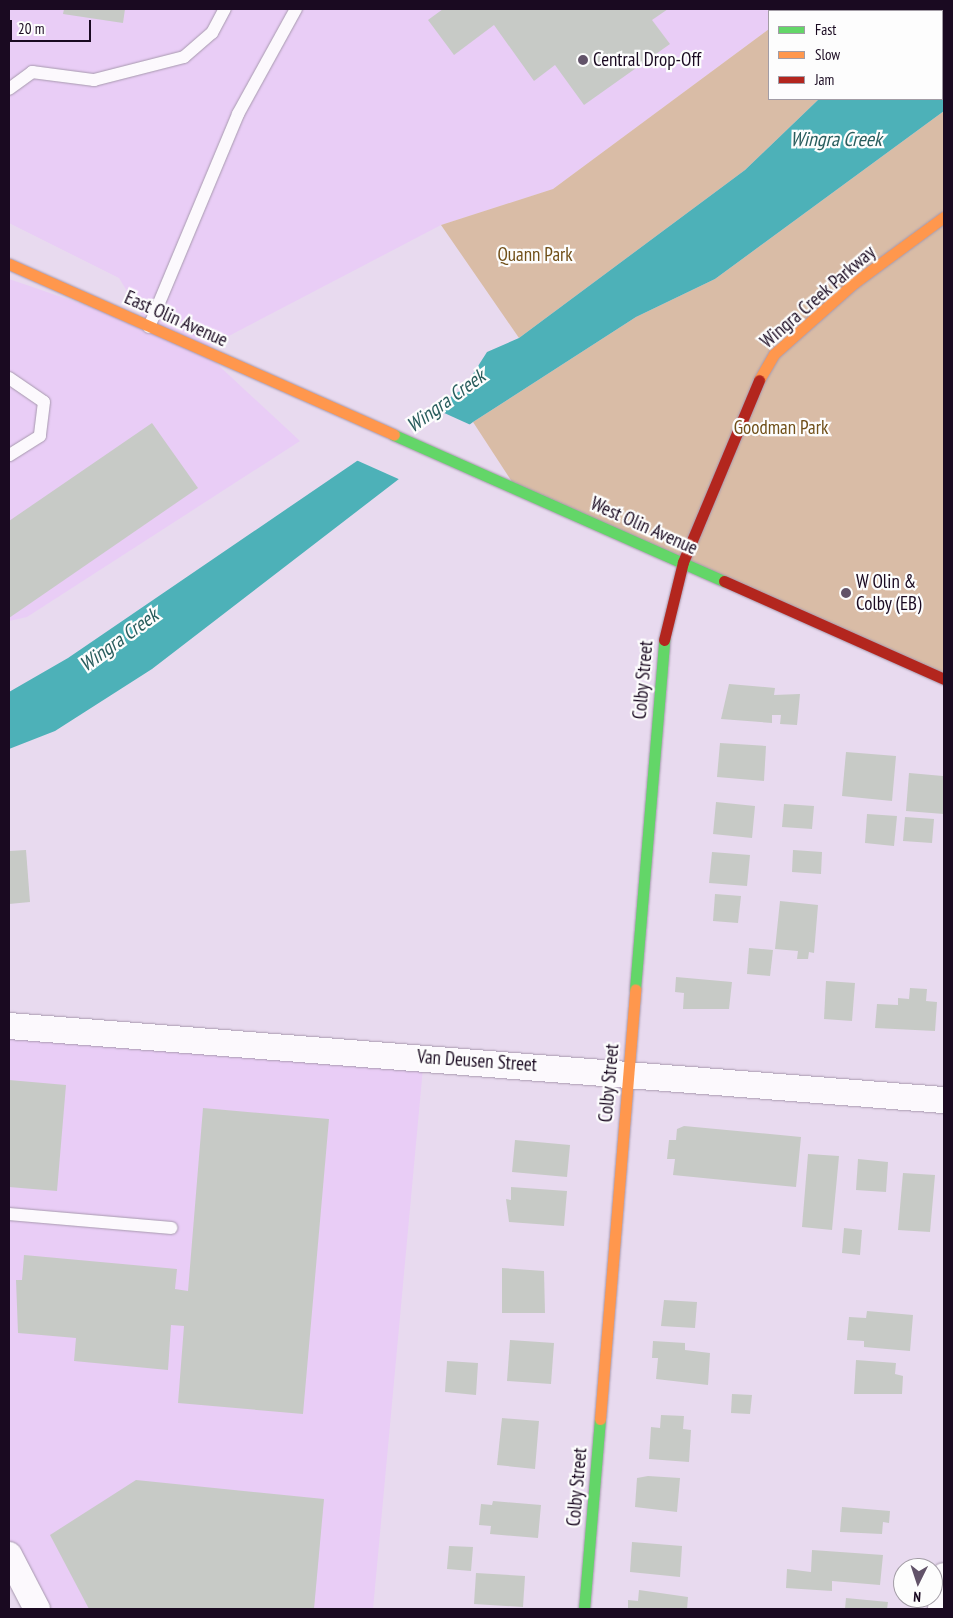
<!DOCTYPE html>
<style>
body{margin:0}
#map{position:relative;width:953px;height:1618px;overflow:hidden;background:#e8daef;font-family:"PT Sans Narrow",sans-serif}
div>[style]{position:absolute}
.built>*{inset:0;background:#e9cdf6}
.green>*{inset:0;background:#d9bca6}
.water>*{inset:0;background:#4db1b8}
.pier>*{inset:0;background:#e8daef}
.building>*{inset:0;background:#c7cac6}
.roads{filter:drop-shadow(0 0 1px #a799ae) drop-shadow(0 0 1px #a799ae)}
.lane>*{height:12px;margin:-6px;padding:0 6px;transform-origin:6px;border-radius:6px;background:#fcf9fd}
.street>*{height:26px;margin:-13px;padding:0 13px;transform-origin:13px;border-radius:13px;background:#fcf9fd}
.fast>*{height:11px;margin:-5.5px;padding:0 5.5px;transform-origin:5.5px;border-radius:5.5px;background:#63d668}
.slow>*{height:11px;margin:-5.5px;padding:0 5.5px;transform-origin:5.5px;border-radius:5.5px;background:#ff974d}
.jam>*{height:11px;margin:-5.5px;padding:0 5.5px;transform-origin:5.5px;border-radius:5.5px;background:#b3261e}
.dots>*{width:14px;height:14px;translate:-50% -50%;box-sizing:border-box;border:2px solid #fdfdfd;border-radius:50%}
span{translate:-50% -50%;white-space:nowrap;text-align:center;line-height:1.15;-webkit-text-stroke:4.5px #fdfdfd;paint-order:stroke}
.poi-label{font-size:19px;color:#1a0a21}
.left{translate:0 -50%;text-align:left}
.park-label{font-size:19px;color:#704f18}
.street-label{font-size:19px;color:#1a0a21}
.water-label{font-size:20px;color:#295d5d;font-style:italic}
.frame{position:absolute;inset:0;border:10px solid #1a0a21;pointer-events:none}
.legend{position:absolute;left:768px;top:10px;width:175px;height:90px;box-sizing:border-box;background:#fdfdfd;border:1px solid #a29ca5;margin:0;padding:6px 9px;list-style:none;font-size:15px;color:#1a0a21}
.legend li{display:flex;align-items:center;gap:10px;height:25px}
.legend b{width:25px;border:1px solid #a29ca5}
.north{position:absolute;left:893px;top:1558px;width:50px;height:50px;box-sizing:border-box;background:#fdfdfd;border:1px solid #a29ca5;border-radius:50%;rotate:184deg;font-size:14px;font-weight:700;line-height:20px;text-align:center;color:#1a0a21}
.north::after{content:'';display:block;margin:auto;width:18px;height:22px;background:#625369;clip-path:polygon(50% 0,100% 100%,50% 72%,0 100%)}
.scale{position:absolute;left:10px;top:20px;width:81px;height:22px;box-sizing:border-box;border:2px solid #1a0a21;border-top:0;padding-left:6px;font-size:15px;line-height:18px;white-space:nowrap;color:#1a0a21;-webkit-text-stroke:4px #fdfdfd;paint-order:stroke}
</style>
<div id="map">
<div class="built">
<i style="clip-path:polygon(9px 9px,796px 9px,769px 11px,769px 29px,553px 189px,441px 225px,202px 350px,300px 441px,27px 617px,9px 621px,9px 279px,149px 327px,119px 278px,9px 223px)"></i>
<i style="clip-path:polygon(9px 1026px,424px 1057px,373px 1609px,37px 1609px,9px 1555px)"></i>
</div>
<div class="green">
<i style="clip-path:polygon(796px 9px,939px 9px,793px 11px)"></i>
<i style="clip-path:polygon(769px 29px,769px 99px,819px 99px,745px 170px,519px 338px,441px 225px,553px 189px)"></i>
<i style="clip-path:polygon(944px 111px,944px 679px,516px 488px,473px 422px,636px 317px,715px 279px)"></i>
</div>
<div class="water">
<i style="clip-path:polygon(944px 9px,944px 111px,715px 279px,636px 317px,473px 422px,152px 669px,55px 731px,9px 749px,9px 692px,68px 658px,464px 388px,487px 352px,519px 338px,745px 170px,819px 99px,942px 99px,942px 11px,935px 11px)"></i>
</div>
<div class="pier">
<i style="clip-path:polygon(431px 407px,473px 426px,403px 481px,356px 460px)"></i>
</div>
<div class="building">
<i style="clip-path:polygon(64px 9px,125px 9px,123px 23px,63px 14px)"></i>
<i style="clip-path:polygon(443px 9px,668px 9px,652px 20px,670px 44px,584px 105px,555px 65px,534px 81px,494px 25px,454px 55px,428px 20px)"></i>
<i style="clip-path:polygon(152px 423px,198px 488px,9px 618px,9px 521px)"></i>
<i style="clip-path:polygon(729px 684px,775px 688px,774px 695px,800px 694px,797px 725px,780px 724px,781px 715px,772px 715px,772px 723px,721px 719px)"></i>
<i style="clip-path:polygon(720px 743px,766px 746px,764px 781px,717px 777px)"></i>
<i style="clip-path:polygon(846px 752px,896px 756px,892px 801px,842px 796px)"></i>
<i style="clip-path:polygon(909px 773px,943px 776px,944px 814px,906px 811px)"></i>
<i style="clip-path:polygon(716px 802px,755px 806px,752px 838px,713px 834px)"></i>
<i style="clip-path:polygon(784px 804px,814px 806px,812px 829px,782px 827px)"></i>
<i style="clip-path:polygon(867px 814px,897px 816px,894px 846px,865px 843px)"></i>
<i style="clip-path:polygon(905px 817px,934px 819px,932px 843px,903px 841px)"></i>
<i style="clip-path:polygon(26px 850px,30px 902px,9px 904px,9px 851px)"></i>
<i style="clip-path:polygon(793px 850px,822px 852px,821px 874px,792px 872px)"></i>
<i style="clip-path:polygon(712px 852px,750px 855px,747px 886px,709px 883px)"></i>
<i style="clip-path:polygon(715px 894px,741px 896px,738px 923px,713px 921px)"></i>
<i style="clip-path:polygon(780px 901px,818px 905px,814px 953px,809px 952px,808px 959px,797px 959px,798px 951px,775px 949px)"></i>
<i style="clip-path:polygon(749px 948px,773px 950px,770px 976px,747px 974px)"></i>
<i style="clip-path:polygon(676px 977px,732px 982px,729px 1009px,683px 1009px,684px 993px,675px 992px)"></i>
<i style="clip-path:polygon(826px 981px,855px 983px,852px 1021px,824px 1019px)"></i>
<i style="clip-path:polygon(910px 988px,927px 989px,926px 1001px,937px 1002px,935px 1031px,875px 1028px,877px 1004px,898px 1005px,898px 998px,909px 999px)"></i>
<i style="clip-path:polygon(9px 1080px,66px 1085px,57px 1191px,9px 1187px)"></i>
<i style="clip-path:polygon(203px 1108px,329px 1119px,303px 1414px,178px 1403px,184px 1326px,171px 1325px,168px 1370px,74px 1361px,76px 1338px,18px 1333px,16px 1280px,22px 1280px,24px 1255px,177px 1269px,175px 1289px,188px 1291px)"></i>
<i style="clip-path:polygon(684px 1126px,801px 1137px,796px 1187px,673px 1175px,675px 1159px,667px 1159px,669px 1140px,676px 1140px,677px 1129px)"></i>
<i style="clip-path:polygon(515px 1140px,570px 1145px,567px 1177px,512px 1172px)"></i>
<i style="clip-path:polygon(808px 1154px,839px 1156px,832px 1230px,802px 1227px)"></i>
<i style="clip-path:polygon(858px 1159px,888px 1162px,886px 1192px,856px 1190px)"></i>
<i style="clip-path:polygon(903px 1173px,935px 1175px,930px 1232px,898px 1230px)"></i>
<i style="clip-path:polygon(511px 1187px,567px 1191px,564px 1226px,509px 1222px,506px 1199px,511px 1200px)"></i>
<i style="clip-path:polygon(844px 1228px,862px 1230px,860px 1255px,842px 1253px)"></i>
<i style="clip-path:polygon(502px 1268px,544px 1271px,545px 1313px,502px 1313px)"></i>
<i style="clip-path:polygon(664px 1300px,697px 1302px,695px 1328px,661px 1326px)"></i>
<i style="clip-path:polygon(867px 1311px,913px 1315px,910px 1351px,864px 1347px,864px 1341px,847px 1340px,849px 1317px,866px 1318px)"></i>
<i style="clip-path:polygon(510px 1340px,554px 1343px,551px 1384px,507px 1381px)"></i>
<i style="clip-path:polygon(653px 1341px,685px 1343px,685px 1350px,710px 1353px,708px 1385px,656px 1379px,658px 1358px,652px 1358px)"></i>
<i style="clip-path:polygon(856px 1360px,896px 1363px,895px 1374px,903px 1376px,902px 1394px,854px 1394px)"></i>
<i style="clip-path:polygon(447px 1361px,478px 1363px,476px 1395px,445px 1392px)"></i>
<i style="clip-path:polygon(732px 1394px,752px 1395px,750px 1414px,731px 1413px)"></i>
<i style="clip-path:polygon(661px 1415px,684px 1416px,683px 1429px,691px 1430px,689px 1462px,649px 1459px,651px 1427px,660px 1428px)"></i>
<i style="clip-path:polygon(502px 1418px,539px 1421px,535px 1469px,497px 1465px)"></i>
<i style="clip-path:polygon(648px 1476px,680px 1478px,677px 1512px,635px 1507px,637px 1478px)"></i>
<i style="clip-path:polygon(136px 1480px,324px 1499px,314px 1609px,89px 1609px,50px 1535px)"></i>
<i style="clip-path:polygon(493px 1501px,541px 1505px,538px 1538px,490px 1534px,491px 1526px,479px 1525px,481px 1504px,492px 1505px)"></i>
<i style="clip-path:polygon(842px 1507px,890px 1511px,889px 1523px,883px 1522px,882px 1534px,840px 1532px)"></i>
<i style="clip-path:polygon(632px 1542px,682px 1546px,680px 1577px,630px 1572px)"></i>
<i style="clip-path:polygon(449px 1546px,473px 1547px,471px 1571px,447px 1569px)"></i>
<i style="clip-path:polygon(812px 1550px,883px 1555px,880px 1585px,832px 1581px,832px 1591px,786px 1588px,787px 1569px,811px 1572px)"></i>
<i style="clip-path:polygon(476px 1573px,525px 1576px,523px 1607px,474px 1604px)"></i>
<i style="clip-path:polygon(639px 1590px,688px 1597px,687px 1609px,628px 1609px,628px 1600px,638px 1601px)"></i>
<i style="clip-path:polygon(846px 1598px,888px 1602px,887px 1609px,845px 1609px)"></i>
</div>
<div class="roads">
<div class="lane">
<i style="left:9px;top:89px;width:29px;rotate:-36deg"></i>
<i style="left:32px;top:72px;width:63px;rotate:7.4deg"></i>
<i style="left:94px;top:80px;width:93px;rotate:-14.3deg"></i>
<i style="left:184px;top:57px;width:37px;rotate:-41deg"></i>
<i style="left:212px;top:33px;width:27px;rotate:-62deg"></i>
<i style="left:149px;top:327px;width:231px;rotate:-67.3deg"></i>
<i style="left:238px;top:114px;width:120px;rotate:-61.1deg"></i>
<i style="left:9px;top:378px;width:42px;rotate:34.4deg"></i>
<i style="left:44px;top:402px;width:34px;rotate:97deg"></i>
<i style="left:40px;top:436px;width:36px;rotate:148deg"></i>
<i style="left:9px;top:1214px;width:163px;rotate:4.9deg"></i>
</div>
<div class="street">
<i style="left:9px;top:1026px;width:938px;rotate:4.53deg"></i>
<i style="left:9px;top:1555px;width:61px;rotate:62.6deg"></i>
<i style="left:941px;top:1609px;width:33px;rotate:-85deg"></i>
</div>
<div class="fast">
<i style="left:394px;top:435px;width:361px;rotate:23.9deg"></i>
<i style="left:635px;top:989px;width:350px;rotate:-85.2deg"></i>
<i style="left:584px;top:1609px;width:191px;rotate:-85.2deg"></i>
</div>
<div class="slow">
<i style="left:9px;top:264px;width:421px;rotate:23.9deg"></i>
<i style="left:759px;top:380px;width:30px;rotate:-60deg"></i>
<i style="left:774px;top:354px;width:107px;rotate:-41.6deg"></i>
<i style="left:854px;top:283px;width:112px;rotate:-36.3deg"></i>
<i style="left:600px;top:1419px;width:431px;rotate:-85.3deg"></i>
</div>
<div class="jam">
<i style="left:724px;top:581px;width:241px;rotate:24deg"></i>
<i style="left:664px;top:640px;width:80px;rotate:-76.3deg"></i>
<i style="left:683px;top:562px;width:197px;rotate:-67.3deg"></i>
</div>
</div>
<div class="dots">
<i style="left:583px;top:60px;background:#625369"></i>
<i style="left:846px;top:593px;background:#625369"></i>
</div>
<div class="poi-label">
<span class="left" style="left:593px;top:60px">Central Drop-Off</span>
<span class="left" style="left:856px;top:593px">W Olin &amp;<br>Colby (EB)</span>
</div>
<div class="park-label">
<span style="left:535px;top:255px">Quann Park</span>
<span style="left:781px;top:428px">Goodman Park</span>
</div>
<div class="street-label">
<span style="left:818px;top:297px;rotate:-41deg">Wingra Creek Parkway</span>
<span style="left:176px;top:319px;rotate:24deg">East Olin Avenue</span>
<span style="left:644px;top:526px;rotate:24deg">West Olin Avenue</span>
<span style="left:643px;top:680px;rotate:-85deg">Colby Street</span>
<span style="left:477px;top:1061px;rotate:4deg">Van Deusen Street</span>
<span style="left:609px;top:1083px;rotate:-85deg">Colby Street</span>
<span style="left:577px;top:1487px;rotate:-85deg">Colby Street</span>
</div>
<div class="water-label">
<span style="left:836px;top:139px">Wingra Creek</span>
<span style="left:446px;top:401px;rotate:-36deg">Wingra Creek</span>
<span style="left:119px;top:640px;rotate:-36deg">Wingra Creek</span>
</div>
<div class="frame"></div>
<ul class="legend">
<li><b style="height:6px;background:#63d668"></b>Fast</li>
<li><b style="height:6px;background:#ff974d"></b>Slow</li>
<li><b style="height:6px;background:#b3261e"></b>Jam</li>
</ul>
<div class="north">N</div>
<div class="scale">20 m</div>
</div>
